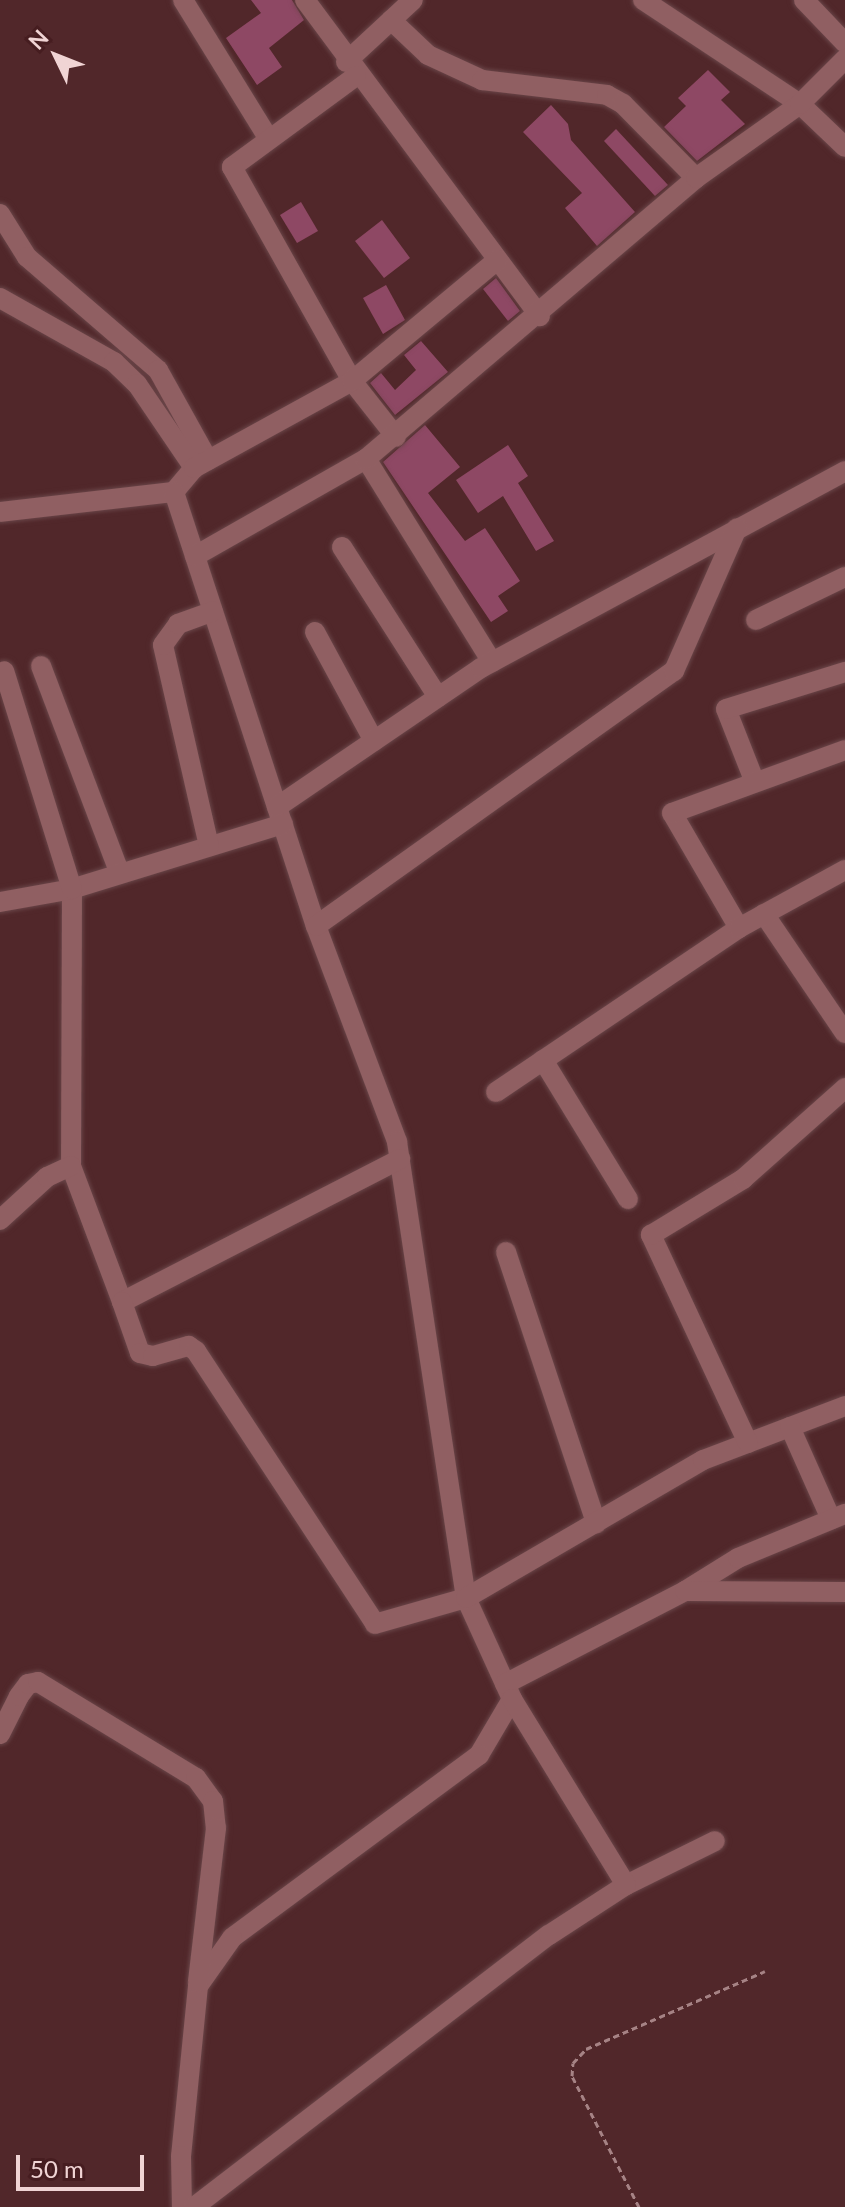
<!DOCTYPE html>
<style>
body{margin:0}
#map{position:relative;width:845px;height:2207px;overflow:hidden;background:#51272a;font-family:Lato,sans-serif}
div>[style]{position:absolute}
.building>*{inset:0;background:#8e4864}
.path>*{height:3px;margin-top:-1.5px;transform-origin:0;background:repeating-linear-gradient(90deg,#a68385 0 6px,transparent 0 10px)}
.roads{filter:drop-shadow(0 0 2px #694548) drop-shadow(0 0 2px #694548)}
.minor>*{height:20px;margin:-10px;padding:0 10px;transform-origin:10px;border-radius:10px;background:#905f62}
span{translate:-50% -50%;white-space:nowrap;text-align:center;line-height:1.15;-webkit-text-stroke:6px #461d20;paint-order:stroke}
.north{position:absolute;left:16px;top:16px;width:80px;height:80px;-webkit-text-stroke:6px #461d20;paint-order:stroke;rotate:313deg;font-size:22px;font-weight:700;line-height:32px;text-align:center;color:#f0d4d4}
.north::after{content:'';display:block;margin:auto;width:28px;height:36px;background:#f0d4d4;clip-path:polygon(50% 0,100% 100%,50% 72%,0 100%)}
.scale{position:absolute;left:16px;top:2155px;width:128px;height:36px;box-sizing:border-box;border:4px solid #f0d4d4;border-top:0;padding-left:10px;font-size:24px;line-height:28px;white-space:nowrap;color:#f0d4d4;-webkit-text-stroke:6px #461d20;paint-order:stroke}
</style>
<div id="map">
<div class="building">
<i style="clip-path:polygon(251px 0,292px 0,304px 20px,269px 48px,282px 67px,257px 85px,226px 38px,261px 13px)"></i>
<i style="clip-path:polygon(708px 70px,730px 92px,721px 100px,745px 124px,697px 161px,664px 127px,686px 106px,678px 98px)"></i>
<i style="clip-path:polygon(551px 105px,568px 124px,571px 140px,635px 212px,597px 246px,565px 208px,582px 193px,523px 132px)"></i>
<i style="clip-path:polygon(616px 129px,668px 185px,655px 196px,604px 141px)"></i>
<i style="clip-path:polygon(301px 202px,318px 231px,297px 243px,280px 215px)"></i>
<i style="clip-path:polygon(382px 220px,410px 258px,384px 278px,355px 241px)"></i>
<i style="clip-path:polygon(496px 278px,520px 311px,508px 321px,483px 289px)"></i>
<i style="clip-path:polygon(386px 285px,405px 320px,383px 334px,363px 298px)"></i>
<i style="clip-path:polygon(421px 341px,448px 372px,395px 415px,370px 383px,381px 373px,395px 390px,416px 370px,404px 355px)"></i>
<i style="clip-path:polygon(425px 425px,460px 467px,428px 493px,465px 541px,485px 528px,520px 581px,498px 596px,508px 611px,491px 622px,383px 462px)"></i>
<i style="clip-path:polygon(508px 445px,528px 476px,518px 483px,554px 541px,536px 551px,503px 496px,478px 513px,456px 480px)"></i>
</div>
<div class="path">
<i style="left:639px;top:2207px;width:147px;rotate:-117.1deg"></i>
<i style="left:572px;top:2076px;width:13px;rotate:-86deg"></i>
<i style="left:573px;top:2063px;width:19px;rotate:-47deg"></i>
<i style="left:586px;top:2049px;width:195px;rotate:-23.5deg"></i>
</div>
<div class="roads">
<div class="minor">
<i style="left:183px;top:0;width:163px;rotate:58.3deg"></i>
<i style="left:305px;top:0;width:394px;rotate:53.4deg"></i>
<i style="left:643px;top:0;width:188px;rotate:33.5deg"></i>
<i style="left:800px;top:104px;width:62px;rotate:43.7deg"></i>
<i style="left:804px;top:0;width:59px;rotate:46.4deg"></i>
<i style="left:391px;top:20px;width:51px;rotate:43.4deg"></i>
<i style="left:428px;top:55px;width:60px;rotate:24.8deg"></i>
<i style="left:482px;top:80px;width:126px;rotate:6.8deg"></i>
<i style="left:607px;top:95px;width:18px;rotate:29deg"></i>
<i style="left:623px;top:104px;width:104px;rotate:45.4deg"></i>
<i style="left:346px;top:62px;width:91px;rotate:-42.8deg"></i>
<i style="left:356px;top:76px;width:154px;rotate:143.7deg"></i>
<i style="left:232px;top:167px;width:245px;rotate:60.7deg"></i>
<i style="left:352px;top:381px;width:71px;rotate:51.8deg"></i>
<i style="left:0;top:214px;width:51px;rotate:57.9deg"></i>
<i style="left:27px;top:257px;width:173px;rotate:40.8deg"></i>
<i style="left:158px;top:370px;width:103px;rotate:60.9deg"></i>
<i style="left:0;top:298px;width:131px;rotate:29.3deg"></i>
<i style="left:114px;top:362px;width:32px;rotate:44deg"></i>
<i style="left:137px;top:384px;width:102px;rotate:55.8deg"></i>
<i style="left:194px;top:468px;width:31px;rotate:130deg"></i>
<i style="left:194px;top:468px;width:180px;rotate:-28.8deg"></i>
<i style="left:352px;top:381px;width:189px;rotate:-39.8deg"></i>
<i style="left:0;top:512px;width:175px;rotate:-6.6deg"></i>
<i style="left:174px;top:492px;width:457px;rotate:71.9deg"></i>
<i style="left:316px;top:926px;width:231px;rotate:69.4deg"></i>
<i style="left:397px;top:1142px;width:461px;rotate:81.4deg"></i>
<i style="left:466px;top:1598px;width:111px;rotate:65.5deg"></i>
<i style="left:512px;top:1699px;width:65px;rotate:120.5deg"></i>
<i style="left:479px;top:1755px;width:307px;rotate:143.5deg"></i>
<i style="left:232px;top:1938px;width:59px;rotate:125.3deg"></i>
<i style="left:198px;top:1986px;width:171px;rotate:95.7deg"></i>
<i style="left:181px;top:2156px;width:51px;rotate:88.9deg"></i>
<i style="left:342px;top:547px;width:178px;rotate:57.4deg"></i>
<i style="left:195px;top:556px;width:197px;rotate:-29.6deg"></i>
<i style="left:756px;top:620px;width:99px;rotate:-25.8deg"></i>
<i style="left:315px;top:632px;width:124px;rotate:61.6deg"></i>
<i style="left:492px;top:662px;width:239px;rotate:-121.8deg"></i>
<i style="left:366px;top:459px;width:433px;rotate:-40.4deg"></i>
<i style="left:696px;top:178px;width:128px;rotate:-35.4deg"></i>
<i style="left:800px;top:104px;width:64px;rotate:-45deg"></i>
<i style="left:41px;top:666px;width:222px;rotate:69.2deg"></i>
<i style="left:754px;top:780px;width:76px;rotate:-111.5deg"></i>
<i style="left:726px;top:709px;width:125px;rotate:-17.3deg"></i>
<i style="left:277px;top:807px;width:247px;rotate:-34.3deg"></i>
<i style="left:481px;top:668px;width:414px;rotate:-28.4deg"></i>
<i style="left:283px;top:824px;width:221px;rotate:162.9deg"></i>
<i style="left:72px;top:889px;width:277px;rotate:90.2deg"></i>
<i style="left:71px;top:1166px;width:145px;rotate:69.4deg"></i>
<i style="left:122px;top:1302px;width:313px;rotate:-27.2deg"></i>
<i style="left:209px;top:846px;width:206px;rotate:-102.9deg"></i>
<i style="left:163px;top:645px;width:26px;rotate:-54deg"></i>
<i style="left:178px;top:624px;width:37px;rotate:-20deg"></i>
<i style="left:0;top:902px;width:73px;rotate:-10.2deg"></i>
<i style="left:72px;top:889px;width:228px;rotate:-107.3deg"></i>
<i style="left:764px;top:914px;width:144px;rotate:55.8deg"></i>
<i style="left:316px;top:926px;width:440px;rotate:-35.5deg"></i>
<i style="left:674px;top:671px;width:156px;rotate:-66.2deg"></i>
<i style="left:739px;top:928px;width:133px;rotate:-120.2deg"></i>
<i style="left:672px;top:813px;width:184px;rotate:-20deg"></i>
<i style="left:543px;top:1060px;width:163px;rotate:58.6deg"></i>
<i style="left:496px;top:1092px;width:293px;rotate:-34deg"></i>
<i style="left:739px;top:928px;width:121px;rotate:-28.7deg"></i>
<i style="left:0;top:1220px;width:64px;rotate:-42.5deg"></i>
<i style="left:47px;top:1177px;width:26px;rotate:-25deg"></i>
<i style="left:506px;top:1252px;width:286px;rotate:71.6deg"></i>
<i style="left:122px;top:1302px;width:54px;rotate:70.6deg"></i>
<i style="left:140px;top:1353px;width:13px;rotate:13deg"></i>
<i style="left:153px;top:1356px;width:37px;rotate:-16deg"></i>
<i style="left:189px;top:1346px;width:9px;rotate:36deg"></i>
<i style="left:196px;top:1351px;width:326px;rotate:56.7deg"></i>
<i style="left:375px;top:1624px;width:95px;rotate:-15.9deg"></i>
<i style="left:466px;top:1598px;width:274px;rotate:-30.2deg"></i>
<i style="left:703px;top:1460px;width:152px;rotate:-20.8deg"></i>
<i style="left:790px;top:1427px;width:101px;rotate:66deg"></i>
<i style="left:748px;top:1443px;width:230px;rotate:-115deg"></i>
<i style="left:651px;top:1235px;width:108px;rotate:-31.3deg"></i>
<i style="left:743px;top:1179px;width:137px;rotate:-41.7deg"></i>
<i style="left:685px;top:1591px;width:62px;rotate:-31.9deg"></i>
<i style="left:738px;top:1558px;width:116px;rotate:-22.4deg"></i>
<i style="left:505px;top:1684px;width:203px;rotate:-27.3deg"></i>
<i style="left:685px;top:1591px;width:160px;rotate:0.4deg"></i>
<i style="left:0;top:1734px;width:42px;rotate:-63.4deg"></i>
<i style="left:19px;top:1696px;width:15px;rotate:-53deg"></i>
<i style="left:28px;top:1684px;width:10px;rotate:-11deg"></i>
<i style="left:38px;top:1682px;width:185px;rotate:31.3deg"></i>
<i style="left:196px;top:1778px;width:29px;rotate:54deg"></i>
<i style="left:213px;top:1801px;width:27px;rotate:84deg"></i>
<i style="left:216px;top:1828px;width:155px;rotate:96.7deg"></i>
<i style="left:626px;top:1885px;width:99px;rotate:-26.3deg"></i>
<i style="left:194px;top:2207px;width:447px;rotate:-37.5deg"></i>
<i style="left:549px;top:1935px;width:92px;rotate:-33deg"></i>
<i style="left:626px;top:1885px;width:218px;rotate:-121.5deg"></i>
</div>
</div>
<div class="north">N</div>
<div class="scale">50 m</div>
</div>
